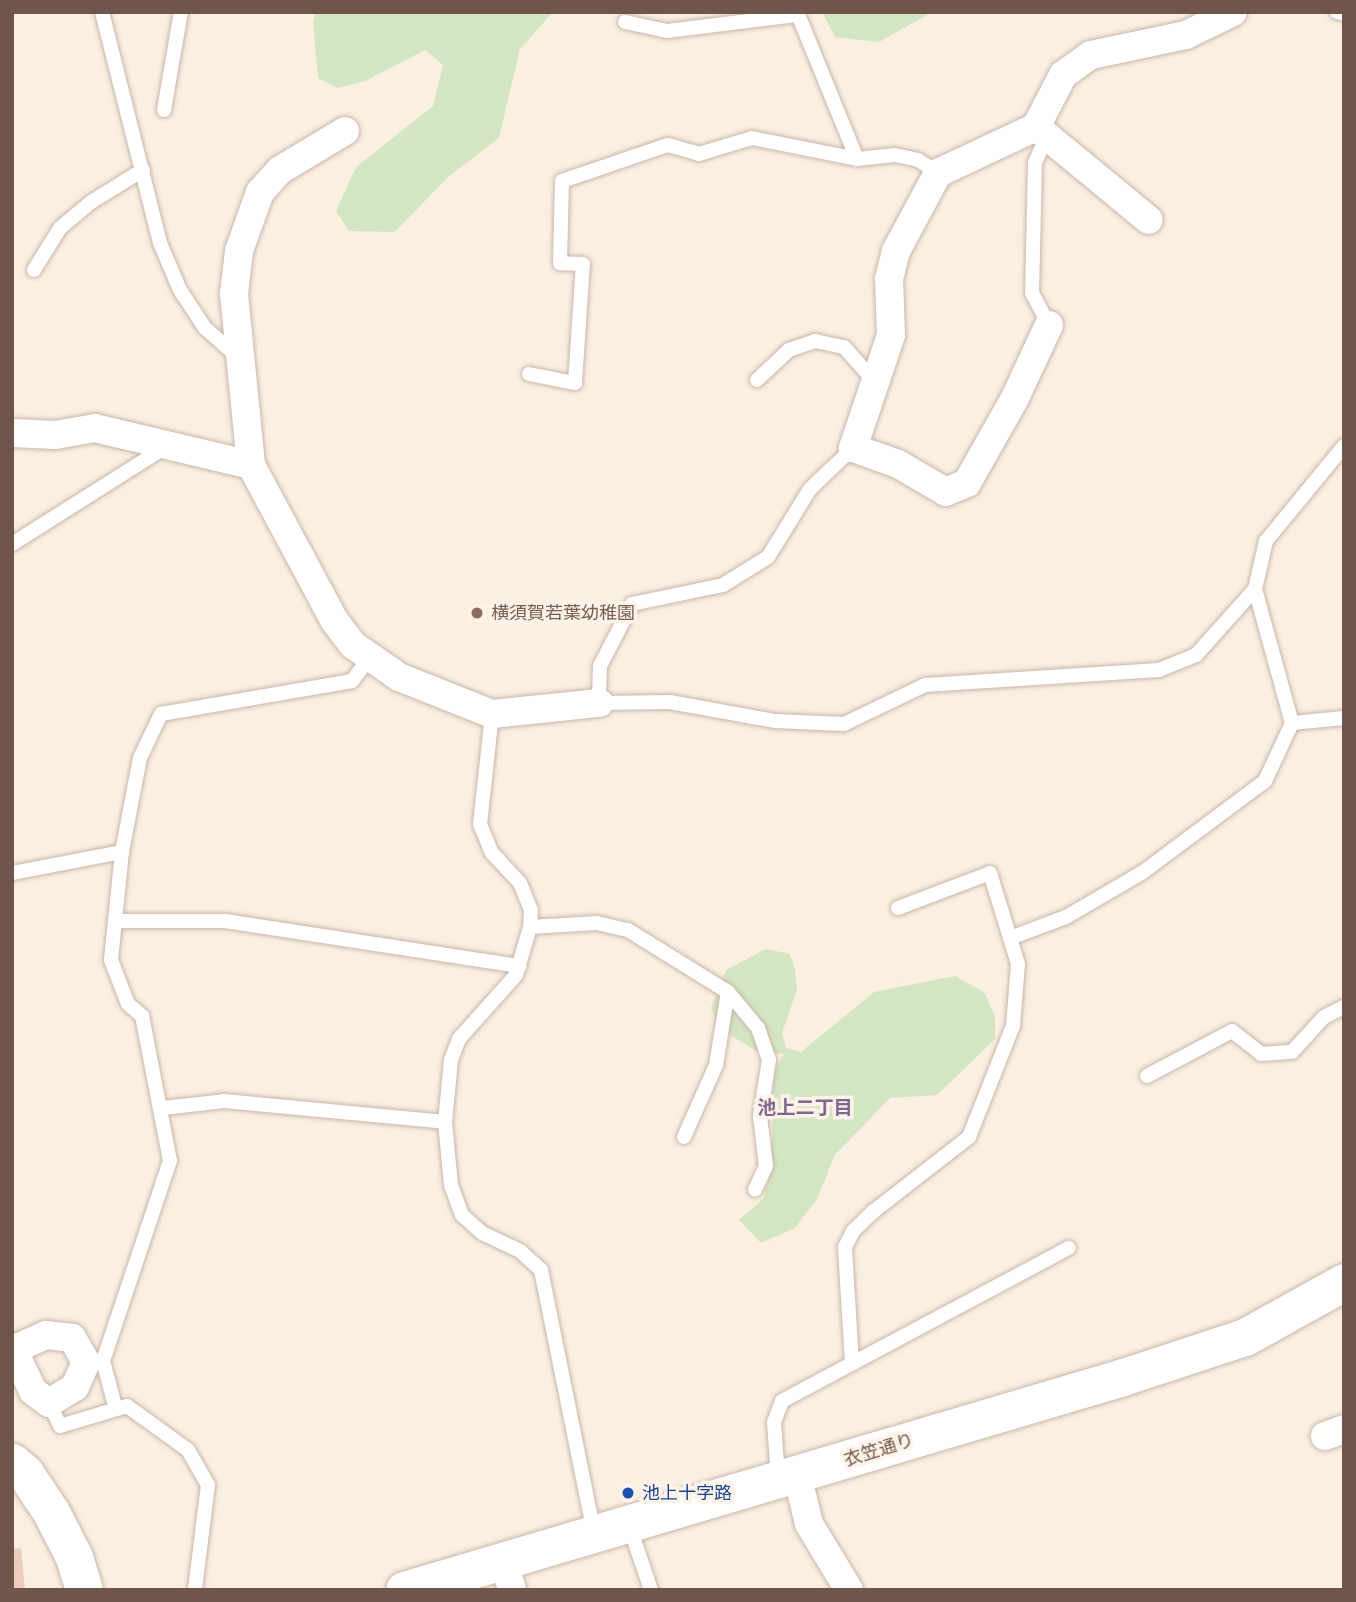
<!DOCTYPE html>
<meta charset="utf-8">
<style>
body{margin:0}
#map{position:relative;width:1356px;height:1602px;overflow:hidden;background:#faefe1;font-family:"DejaVu Sans","Noto Sans JP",sans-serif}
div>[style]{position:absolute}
.green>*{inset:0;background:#d2e7c1}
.building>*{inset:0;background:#ecb}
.roads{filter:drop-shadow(0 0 2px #cab6a9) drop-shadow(0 0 2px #cab6a9)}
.service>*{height:14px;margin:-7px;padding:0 7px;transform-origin:7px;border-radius:7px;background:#fff}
.minor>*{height:28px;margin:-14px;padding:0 14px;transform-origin:14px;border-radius:14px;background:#fff}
.tertiary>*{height:37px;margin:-18.5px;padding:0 18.5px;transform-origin:18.5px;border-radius:18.5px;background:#fff}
.dots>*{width:19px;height:19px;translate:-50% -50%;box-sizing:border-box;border:4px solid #fef3e7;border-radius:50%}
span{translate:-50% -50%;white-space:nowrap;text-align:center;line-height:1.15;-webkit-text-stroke:7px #fef3e7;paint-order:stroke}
.education-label{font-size:18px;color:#785e54}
.left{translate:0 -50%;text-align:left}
.street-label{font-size:18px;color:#70554a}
.transit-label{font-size:18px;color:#164399}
.neighbourhood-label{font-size:19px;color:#816693;font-weight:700}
.frame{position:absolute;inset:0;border:14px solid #70554a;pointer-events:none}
</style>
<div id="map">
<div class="green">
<i style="clip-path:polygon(316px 12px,553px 12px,520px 49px,499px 138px,448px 177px,395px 232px,349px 231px,336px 211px,356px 167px,433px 106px,443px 65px,425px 50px,365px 81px,338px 88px,318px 78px,313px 22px)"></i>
<i style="clip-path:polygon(822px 12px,932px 12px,879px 42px,835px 37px)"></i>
<i style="clip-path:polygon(766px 949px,790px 954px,795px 970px,797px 990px,782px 1033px,786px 1048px,801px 1052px,874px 992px,955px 976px,984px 992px,995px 1016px,995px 1039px,937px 1095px,890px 1098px,835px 1155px,817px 1199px,795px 1228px,761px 1243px,739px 1220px,763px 1199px,771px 1170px,774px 1071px,784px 1054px,758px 1052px,720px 1029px,711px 1008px,726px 970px)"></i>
</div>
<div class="building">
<i style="clip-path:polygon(21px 1548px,25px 1590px,12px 1590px,12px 1549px)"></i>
</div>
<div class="roads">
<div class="service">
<i style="left:102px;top:12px;width:238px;rotate:75.9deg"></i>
<i style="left:160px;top:243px;width:51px;rotate:66.9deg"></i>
<i style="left:180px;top:290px;width:45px;rotate:56.7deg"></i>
<i style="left:205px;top:328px;width:45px;rotate:41.4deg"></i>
<i style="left:797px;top:12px;width:159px;rotate:67.8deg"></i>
<i style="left:1337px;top:12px;width:7px;rotate:16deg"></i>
<i style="left:625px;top:22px;width:43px;rotate:12.1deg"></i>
<i style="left:667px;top:31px;width:132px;rotate:-7deg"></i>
<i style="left:164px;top:110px;width:99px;rotate:-80.2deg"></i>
<i style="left:1046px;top:138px;width:27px;rotate:114deg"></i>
<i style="left:1035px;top:163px;width:130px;rotate:91.3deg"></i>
<i style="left:1032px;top:293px;width:36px;rotate:62deg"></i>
<i style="left:34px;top:270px;width:49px;rotate:-58.2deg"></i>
<i style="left:60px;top:228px;width:40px;rotate:-40deg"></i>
<i style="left:91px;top:202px;width:61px;rotate:-31.6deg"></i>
<i style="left:529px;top:374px;width:47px;rotate:11.1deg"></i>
<i style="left:575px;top:383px;width:119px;rotate:-86.2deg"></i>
<i style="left:583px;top:264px;width:23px;rotate:-178deg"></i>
<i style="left:560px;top:263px;width:82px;rotate:-88.6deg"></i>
<i style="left:562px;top:181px;width:112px;rotate:-18.8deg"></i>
<i style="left:668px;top:145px;width:32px;rotate:16deg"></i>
<i style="left:699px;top:154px;width:55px;rotate:-16.8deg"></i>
<i style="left:752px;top:138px;width:107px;rotate:11.3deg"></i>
<i style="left:857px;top:159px;width:38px;rotate:-6deg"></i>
<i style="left:895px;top:155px;width:24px;rotate:12deg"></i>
<i style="left:918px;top:160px;width:24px;rotate:33deg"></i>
<i style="left:757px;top:380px;width:44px;rotate:-43.2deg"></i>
<i style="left:789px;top:350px;width:28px;rotate:-19deg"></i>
<i style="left:815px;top:341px;width:30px;rotate:12deg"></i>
<i style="left:844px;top:347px;width:48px;rotate:48.4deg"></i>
<i style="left:853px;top:448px;width:59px;rotate:136.4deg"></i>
<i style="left:810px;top:489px;width:80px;rotate:121.7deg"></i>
<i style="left:768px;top:557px;width:53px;rotate:148.1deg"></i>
<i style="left:723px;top:585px;width:93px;rotate:168.2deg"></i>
<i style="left:632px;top:604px;width:70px;rotate:117.3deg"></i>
<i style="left:600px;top:666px;width:37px;rotate:92deg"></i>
<i style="left:599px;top:703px;width:71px;rotate:-0.8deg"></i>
<i style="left:670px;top:702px;width:107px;rotate:10.3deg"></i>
<i style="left:775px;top:721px;width:69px;rotate:2.5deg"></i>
<i style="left:844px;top:724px;width:90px;rotate:-25.7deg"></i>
<i style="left:925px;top:685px;width:234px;rotate:-3.7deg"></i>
<i style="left:1159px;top:670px;width:40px;rotate:-22deg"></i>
<i style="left:1196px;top:655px;width:89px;rotate:-48.2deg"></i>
<i style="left:1255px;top:589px;width:49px;rotate:-77.1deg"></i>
<i style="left:1266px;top:541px;width:123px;rotate:-50.6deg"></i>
<i style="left:12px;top:544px;width:180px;rotate:-32.3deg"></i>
<i style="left:1255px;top:589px;width:139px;rotate:74.6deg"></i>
<i style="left:1292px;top:723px;width:52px;rotate:-5.5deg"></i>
<i style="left:492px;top:714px;width:111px;rotate:96.2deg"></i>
<i style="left:480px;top:824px;width:31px;rotate:68deg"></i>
<i style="left:492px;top:853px;width:41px;rotate:47deg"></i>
<i style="left:520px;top:883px;width:29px;rotate:68deg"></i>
<i style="left:531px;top:910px;width:17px;rotate:93deg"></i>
<i style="left:530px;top:927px;width:50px;rotate:106.3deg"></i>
<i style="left:516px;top:975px;width:86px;rotate:131.7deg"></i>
<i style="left:459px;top:1039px;width:22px;rotate:111deg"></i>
<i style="left:451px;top:1060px;width:62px;rotate:95.5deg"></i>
<i style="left:445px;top:1122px;width:63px;rotate:84.6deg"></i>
<i style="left:451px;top:1185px;width:32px;rotate:70deg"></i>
<i style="left:462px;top:1215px;width:27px;rotate:42deg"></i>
<i style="left:482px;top:1233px;width:42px;rotate:25.3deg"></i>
<i style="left:520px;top:1251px;width:28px;rotate:42deg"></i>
<i style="left:541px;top:1270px;width:269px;rotate:78.6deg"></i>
<i style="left:12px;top:873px;width:112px;rotate:-10.8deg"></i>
<i style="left:898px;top:908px;width:98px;rotate:-20.8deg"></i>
<i style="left:990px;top:873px;width:68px;rotate:72.9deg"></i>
<i style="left:1010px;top:938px;width:60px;rotate:-20.6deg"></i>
<i style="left:1066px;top:917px;width:89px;rotate:-30.3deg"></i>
<i style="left:1143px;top:872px;width:152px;rotate:-36.7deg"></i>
<i style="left:1265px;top:781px;width:64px;rotate:-65deg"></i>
<i style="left:115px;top:921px;width:110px"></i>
<i style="left:225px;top:921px;width:298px;rotate:8.7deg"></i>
<i style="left:530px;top:927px;width:67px;rotate:-3.4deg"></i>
<i style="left:597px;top:923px;width:32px;rotate:13deg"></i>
<i style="left:628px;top:930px;width:118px;rotate:31.8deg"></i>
<i style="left:728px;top:992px;width:47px;rotate:50.2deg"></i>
<i style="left:758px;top:1028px;width:34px;rotate:71deg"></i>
<i style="left:769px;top:1060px;width:57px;rotate:99.1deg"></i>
<i style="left:760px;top:1116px;width:50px;rotate:83.2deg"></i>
<i style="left:766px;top:1166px;width:26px;rotate:115deg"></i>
<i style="left:1147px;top:1076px;width:96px;rotate:-27.9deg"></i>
<i style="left:1232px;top:1031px;width:37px;rotate:38deg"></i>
<i style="left:1261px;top:1054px;width:31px;rotate:-4deg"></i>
<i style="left:1292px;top:1052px;width:47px;rotate:-47.6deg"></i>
<i style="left:1324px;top:1017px;width:22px;rotate:-27deg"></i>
<i style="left:163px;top:1108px;width:61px;rotate:-6.5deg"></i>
<i style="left:224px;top:1101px;width:222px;rotate:5.4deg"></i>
<i style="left:684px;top:1137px;width:79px;rotate:-66deg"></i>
<i style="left:716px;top:1065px;width:74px;rotate:-80.7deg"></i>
<i style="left:852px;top:1363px;width:116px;rotate:-93.5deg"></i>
<i style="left:845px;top:1247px;width:18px;rotate:-63deg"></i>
<i style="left:853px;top:1231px;width:29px;rotate:-44deg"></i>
<i style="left:874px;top:1211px;width:120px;rotate:-37.9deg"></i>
<i style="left:969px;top:1137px;width:119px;rotate:-68.4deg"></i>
<i style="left:1013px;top:1026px;width:62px;rotate:-85.4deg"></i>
<i style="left:1018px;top:964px;width:27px;rotate:-107deg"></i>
<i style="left:49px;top:1403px;width:25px;rotate:64deg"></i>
<i style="left:60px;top:1426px;width:70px;rotate:-16.6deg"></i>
<i style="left:127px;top:1406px;width:75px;rotate:35.8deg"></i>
<i style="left:188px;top:1450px;width:40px;rotate:60.3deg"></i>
<i style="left:208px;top:1485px;width:106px;rotate:97.1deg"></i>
<i style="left:115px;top:1406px;width:47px;rotate:-104.9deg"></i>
<i style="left:103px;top:1361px;width:211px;rotate:-71.5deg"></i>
<i style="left:170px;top:1161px;width:148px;rotate:-100.9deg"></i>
<i style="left:142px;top:1016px;width:18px;rotate:-139deg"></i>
<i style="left:128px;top:1004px;width:47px;rotate:-111.1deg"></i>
<i style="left:111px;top:960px;width:109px;rotate:-84.2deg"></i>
<i style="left:122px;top:852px;width:96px;rotate:-79.2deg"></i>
<i style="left:140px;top:758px;width:49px;rotate:-64.5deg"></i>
<i style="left:161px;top:714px;width:194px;rotate:-9.8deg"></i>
<i style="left:352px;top:681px;width:30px;rotate:-53deg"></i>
<i style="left:778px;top:1478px;width:56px;rotate:-94.1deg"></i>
<i style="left:774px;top:1422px;width:22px;rotate:-69deg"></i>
<i style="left:782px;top:1401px;width:325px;rotate:-28.1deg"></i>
<i style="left:629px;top:1525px;width:69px;rotate:71.3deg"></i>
</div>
<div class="minor">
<i style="left:1036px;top:127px;width:146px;rotate:39.5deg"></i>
<i style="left:345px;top:131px;width:76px;rotate:149deg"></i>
<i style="left:280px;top:170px;width:30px;rotate:132deg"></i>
<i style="left:260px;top:192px;width:63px;rotate:109.6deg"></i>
<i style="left:239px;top:251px;width:43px;rotate:96.6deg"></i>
<i style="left:234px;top:294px;width:172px;rotate:84.3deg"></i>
<i style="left:251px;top:465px;width:176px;rotate:61.8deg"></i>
<i style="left:334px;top:620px;width:31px;rotate:53deg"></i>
<i style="left:353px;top:645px;width:56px;rotate:34.8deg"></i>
<i style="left:399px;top:677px;width:100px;rotate:21.7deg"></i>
<i style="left:492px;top:714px;width:108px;rotate:-5.9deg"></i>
<i style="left:1049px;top:325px;width:81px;rotate:115deg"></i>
<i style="left:1015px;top:398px;width:98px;rotate:119.5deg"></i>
<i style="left:967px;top:483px;width:23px;rotate:157deg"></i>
<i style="left:946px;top:492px;width:56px;rotate:-149.7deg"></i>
<i style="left:898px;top:464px;width:48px;rotate:-160.4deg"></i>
<i style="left:853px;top:448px;width:119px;rotate:-71.4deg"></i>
<i style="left:891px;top:335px;width:56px;rotate:-92deg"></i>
<i style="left:889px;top:279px;width:29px;rotate:-76deg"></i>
<i style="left:896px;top:251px;width:89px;rotate:-61.7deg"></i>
<i style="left:938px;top:173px;width:108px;rotate:-25.1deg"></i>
<i style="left:1036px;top:127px;width:59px;rotate:-62.6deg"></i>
<i style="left:1063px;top:75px;width:34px;rotate:-36deg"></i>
<i style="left:1091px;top:55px;width:97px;rotate:-11.9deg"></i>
<i style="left:1186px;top:35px;width:52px;rotate:-26.1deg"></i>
<i style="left:12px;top:433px;width:43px;rotate:2.7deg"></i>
<i style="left:55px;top:435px;width:41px;rotate:-9.9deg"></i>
<i style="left:95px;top:428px;width:160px;rotate:13.3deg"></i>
<i style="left:12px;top:1347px;width:49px;rotate:64.5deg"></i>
<i style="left:33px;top:1391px;width:20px;rotate:37deg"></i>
<i style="left:49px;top:1403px;width:31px;rotate:-32deg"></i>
<i style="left:75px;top:1387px;width:27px;rotate:-66deg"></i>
<i style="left:86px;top:1362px;width:28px;rotate:-120deg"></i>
<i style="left:72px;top:1338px;width:26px;rotate:-173deg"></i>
<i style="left:46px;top:1335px;width:35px;rotate:156deg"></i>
<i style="left:1325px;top:1436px;width:20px;rotate:-20deg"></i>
<i style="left:797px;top:1474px;width:51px;rotate:76.5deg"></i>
<i style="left:809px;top:1524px;width:77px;rotate:58.8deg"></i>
<i style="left:504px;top:1563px;width:28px;rotate:73deg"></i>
</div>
<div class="tertiary">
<i style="left:12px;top:1462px;width:17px;rotate:40deg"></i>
<i style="left:25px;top:1473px;width:47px;rotate:56.3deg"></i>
<i style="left:51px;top:1512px;width:51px;rotate:62.9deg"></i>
<i style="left:74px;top:1557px;width:34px;rotate:73deg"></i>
<i style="left:404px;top:1590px;width:750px;rotate:-16.5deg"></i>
<i style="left:1123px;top:1377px;width:128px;rotate:-18.2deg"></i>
<i style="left:1245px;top:1337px;width:113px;rotate:-29.1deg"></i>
</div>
</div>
<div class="dots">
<i style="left:477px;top:613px;background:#8d6e63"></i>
<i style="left:628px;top:1493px;background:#1a4fb4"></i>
</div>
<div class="education-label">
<span class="left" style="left:491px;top:613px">横須賀若葉幼稚園</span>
</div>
<div class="street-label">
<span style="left:879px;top:1450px;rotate:-17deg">衣笠通り</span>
</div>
<div class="transit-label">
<span class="left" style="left:642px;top:1493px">池上十字路</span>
</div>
<div class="neighbourhood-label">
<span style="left:805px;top:1108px">池上二丁目</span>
</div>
<div class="frame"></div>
</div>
